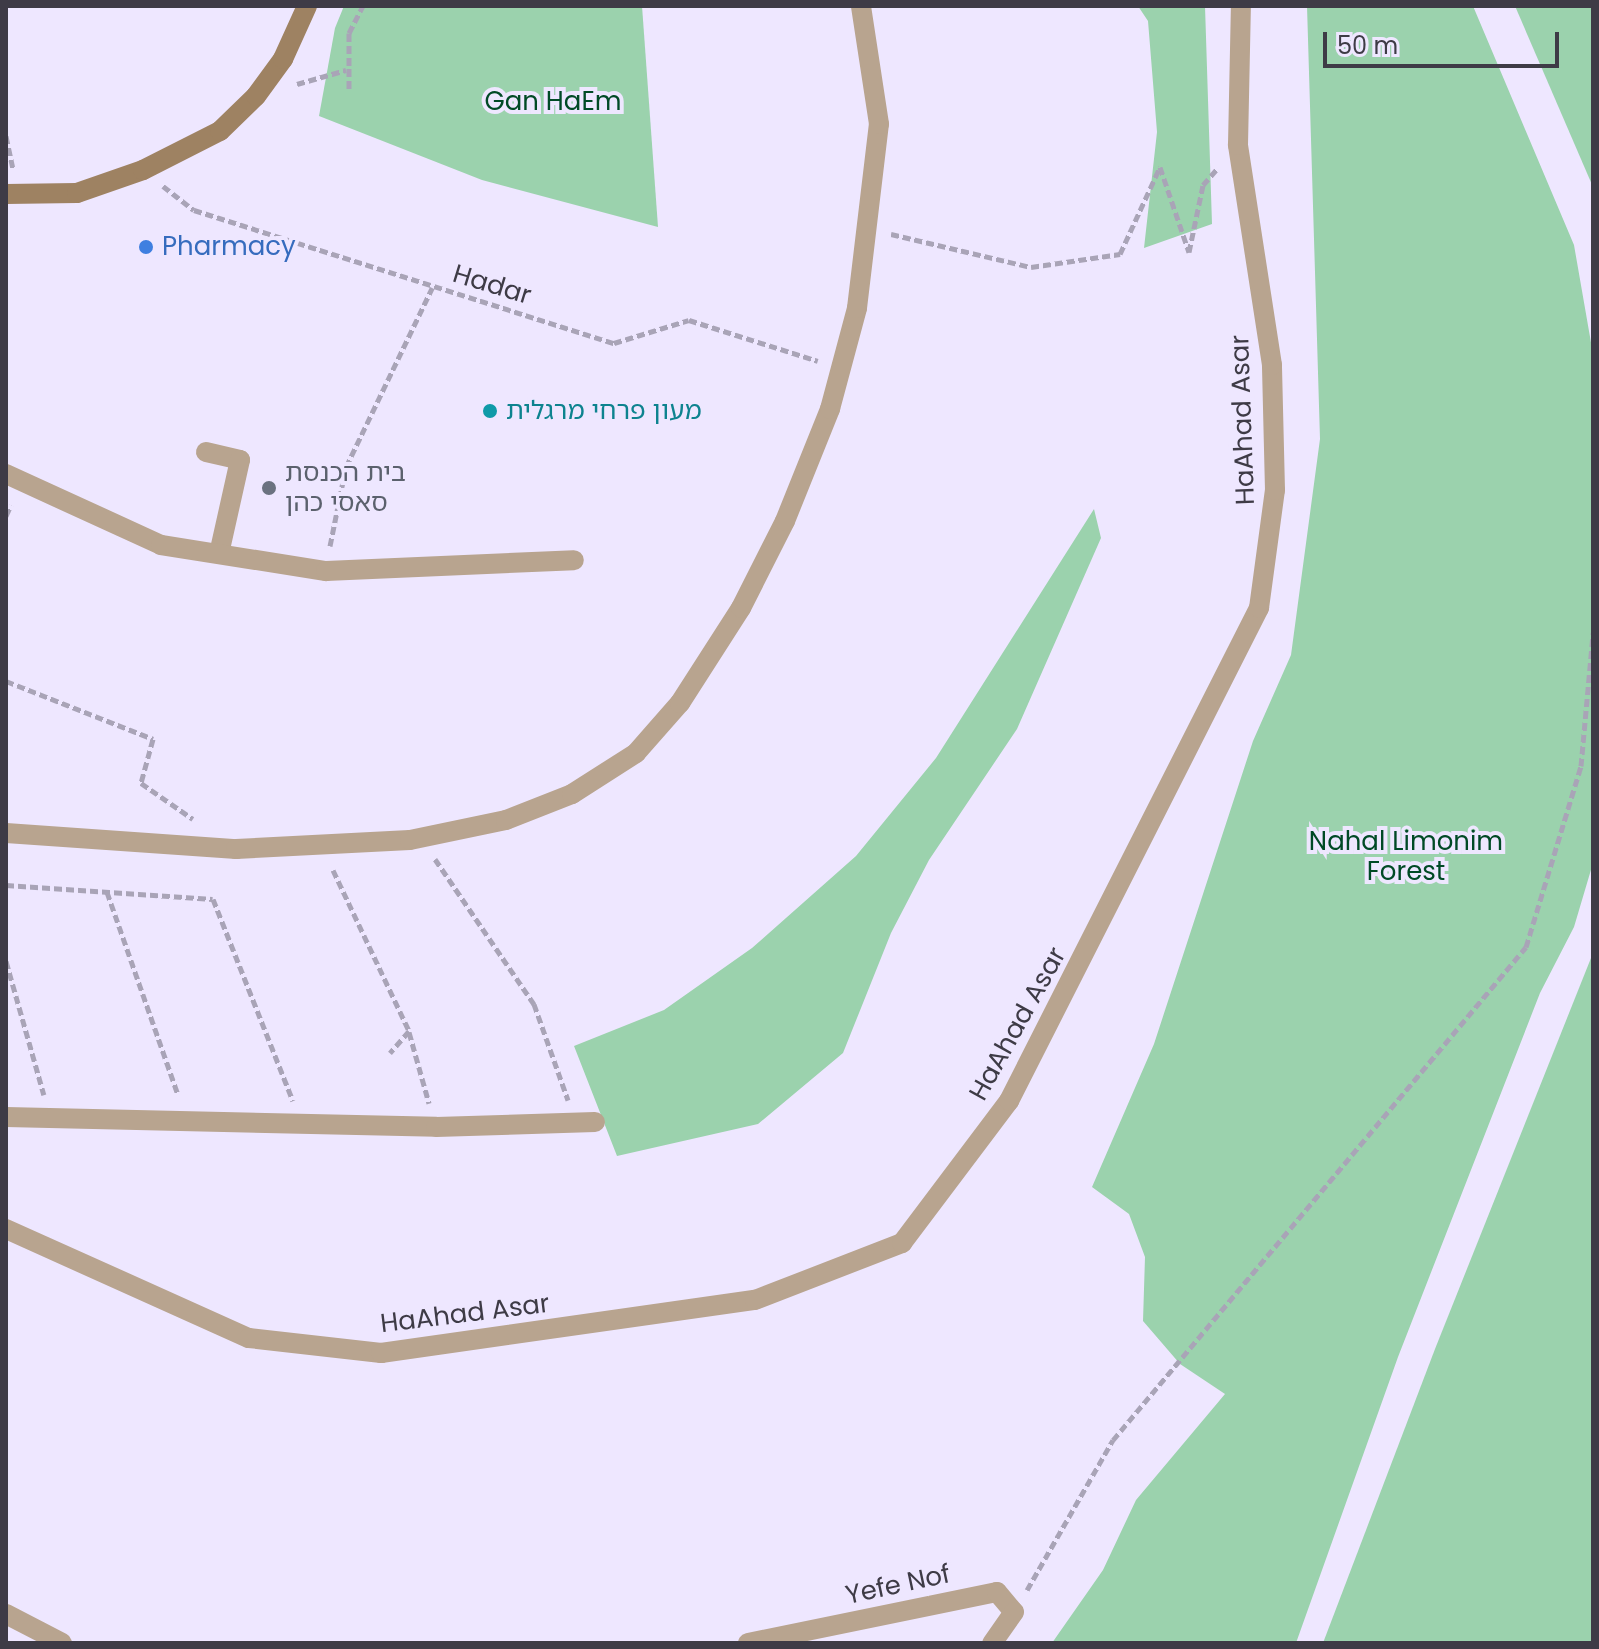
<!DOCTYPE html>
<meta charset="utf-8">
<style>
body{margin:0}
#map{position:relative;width:1599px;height:1649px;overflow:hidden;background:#eee7ff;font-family:Poppins,"Noto Sans Hebrew",sans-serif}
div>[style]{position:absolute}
.green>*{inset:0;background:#9bd2ad}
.path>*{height:5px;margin-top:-2.5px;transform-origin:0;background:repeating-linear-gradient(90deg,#a9a4b7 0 8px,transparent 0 12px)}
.street>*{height:20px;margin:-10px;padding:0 10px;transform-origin:10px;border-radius:10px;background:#b8a48f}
.secondary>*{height:20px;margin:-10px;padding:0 10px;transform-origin:10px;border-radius:10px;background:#9e8262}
.dots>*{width:22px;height:22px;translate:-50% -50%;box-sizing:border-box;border:4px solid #eee7ff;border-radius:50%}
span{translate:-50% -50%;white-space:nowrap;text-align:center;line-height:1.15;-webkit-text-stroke:8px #eee7ff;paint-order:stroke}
.park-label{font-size:26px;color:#004a26}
.shop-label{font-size:26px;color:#366cbe}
.left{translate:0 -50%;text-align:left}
.street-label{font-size:26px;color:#3e3b46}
.culture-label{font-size:26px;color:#0d838f}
.worship-label{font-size:26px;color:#5b616d}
.frame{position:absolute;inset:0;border:8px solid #3e3b46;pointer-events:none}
.scale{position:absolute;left:1323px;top:32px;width:236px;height:36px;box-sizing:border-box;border:4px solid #3e3b46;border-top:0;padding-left:10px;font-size:24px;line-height:28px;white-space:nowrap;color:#3e3b46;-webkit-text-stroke:6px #eee7ff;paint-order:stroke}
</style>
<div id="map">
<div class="green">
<i style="clip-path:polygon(344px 6px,642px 6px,658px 227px,482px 180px,319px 116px,335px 28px)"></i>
<i style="clip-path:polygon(1138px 6px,1205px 6px,1212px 224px,1144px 248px,1157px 132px,1148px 21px)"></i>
<i style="clip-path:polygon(1307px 6px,1473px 6px,1574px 245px,1593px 354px,1593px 863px,1574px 927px,1540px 993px,1398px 1357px,1296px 1643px,1052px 1643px,1103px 1570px,1136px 1500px,1225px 1394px,1180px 1364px,1143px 1321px,1145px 1257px,1129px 1214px,1092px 1187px,1154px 1044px,1253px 741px,1291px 655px,1320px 439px)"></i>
<i style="clip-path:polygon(1515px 6px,1593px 6px,1593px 187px)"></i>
<i style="clip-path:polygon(1094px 509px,1101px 538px,1017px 729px,929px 860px,891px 933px,843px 1053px,758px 1124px,617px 1156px,574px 1046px,664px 1010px,752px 948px,856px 856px,936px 758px)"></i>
<i style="clip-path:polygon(1593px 953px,1593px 1643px,1323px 1643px,1435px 1349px)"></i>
</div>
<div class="path">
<i style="left:297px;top:84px;width:51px;rotate:-15.9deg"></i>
<i style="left:349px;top:89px;width:56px;rotate:-90deg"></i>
<i style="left:349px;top:33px;width:30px;rotate:-63deg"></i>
<i style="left:6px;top:136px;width:34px;rotate:78deg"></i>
<i style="left:163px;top:186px;width:39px;rotate:38deg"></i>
<i style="left:194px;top:210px;width:441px;rotate:17.6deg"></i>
<i style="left:614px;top:343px;width:78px;rotate:-17deg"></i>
<i style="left:689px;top:320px;width:135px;rotate:17.6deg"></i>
<i style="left:891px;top:234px;width:144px;rotate:13.3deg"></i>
<i style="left:1031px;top:267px;width:90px;rotate:-8.3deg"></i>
<i style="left:1120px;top:254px;width:96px;rotate:-65.3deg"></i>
<i style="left:1160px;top:167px;width:90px;rotate:71.2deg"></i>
<i style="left:1189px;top:252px;width:68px;rotate:-78.2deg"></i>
<i style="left:1203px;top:185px;width:21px;rotate:-49deg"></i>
<i style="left:6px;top:516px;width:12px;rotate:-66deg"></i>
<i style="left:330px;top:546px;width:81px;rotate:-78.6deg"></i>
<i style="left:346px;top:467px;width:199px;rotate:-64.3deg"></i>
<i style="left:6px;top:681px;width:158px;rotate:21.5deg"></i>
<i style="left:153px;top:739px;width:46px;rotate:105.3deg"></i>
<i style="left:141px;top:783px;width:63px;rotate:34.7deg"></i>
<i style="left:435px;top:859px;width:176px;rotate:55.7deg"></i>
<i style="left:534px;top:1004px;width:102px;rotate:70.5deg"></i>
<i style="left:333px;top:870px;width:178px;rotate:64.7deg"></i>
<i style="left:409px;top:1031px;width:29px;rotate:131deg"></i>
<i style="left:6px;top:885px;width:207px;rotate:3.9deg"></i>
<i style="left:213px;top:899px;width:217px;rotate:68.4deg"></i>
<i style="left:107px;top:892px;width:215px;rotate:70.7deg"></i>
<i style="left:6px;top:961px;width:139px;rotate:74.2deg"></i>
<i style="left:409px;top:1032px;width:74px;rotate:74.3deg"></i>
<i style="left:1027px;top:1590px;width:173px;rotate:-60.2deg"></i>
<i style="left:1113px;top:1440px;width:643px;rotate:-50.05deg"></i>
<i style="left:1526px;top:947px;width:189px;rotate:-73.1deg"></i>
<i style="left:1581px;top:766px;width:134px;rotate:-84.8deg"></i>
</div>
<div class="street">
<i style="left:206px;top:452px;width:35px;rotate:13deg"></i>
<i style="left:240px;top:460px;width:96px;rotate:102.6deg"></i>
<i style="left:6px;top:474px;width:170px;rotate:24.6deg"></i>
<i style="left:161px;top:545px;width:167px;rotate:9deg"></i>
<i style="left:326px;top:571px;width:248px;rotate:-2.5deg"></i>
<i style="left:6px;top:833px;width:231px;rotate:4deg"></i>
<i style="left:236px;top:849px;width:174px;rotate:-3deg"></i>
<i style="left:410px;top:840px;width:98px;rotate:-11.8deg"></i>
<i style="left:506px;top:820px;width:71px;rotate:-21.5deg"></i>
<i style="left:572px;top:794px;width:76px;rotate:-32.6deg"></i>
<i style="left:636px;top:753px;width:67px;rotate:-48.7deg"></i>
<i style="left:680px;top:703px;width:113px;rotate:-57.3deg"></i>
<i style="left:741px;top:608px;width:97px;rotate:-63.2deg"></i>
<i style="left:785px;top:521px;width:121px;rotate:-68.1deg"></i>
<i style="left:830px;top:409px;width:105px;rotate:-75deg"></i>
<i style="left:857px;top:308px;width:185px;rotate:-83.2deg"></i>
<i style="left:879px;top:124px;width:119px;rotate:-98.7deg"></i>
<i style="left:6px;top:1117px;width:430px;rotate:1.3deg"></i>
<i style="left:436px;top:1127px;width:159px;rotate:-1.8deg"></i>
<i style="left:6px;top:1229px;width:266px;rotate:24.2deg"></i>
<i style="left:249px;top:1338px;width:133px;rotate:6.5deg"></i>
<i style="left:381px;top:1353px;width:378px;rotate:-8.1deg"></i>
<i style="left:755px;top:1300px;width:158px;rotate:-21.2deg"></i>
<i style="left:902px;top:1243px;width:178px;rotate:-53deg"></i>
<i style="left:1009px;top:1101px;width:553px;rotate:-63.11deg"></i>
<i style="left:1259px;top:608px;width:119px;rotate:-82.3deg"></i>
<i style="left:1275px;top:490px;width:125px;rotate:-91.4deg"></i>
<i style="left:1272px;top:365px;width:223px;rotate:-98.8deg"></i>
<i style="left:1238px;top:145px;width:139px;rotate:-88.8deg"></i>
<i style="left:6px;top:1614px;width:63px;rotate:27.4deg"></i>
<i style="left:748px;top:1643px;width:254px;rotate:-11.6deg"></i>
<i style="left:997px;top:1592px;width:26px;rotate:50deg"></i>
<i style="left:1014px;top:1612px;width:38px;rotate:125deg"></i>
</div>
<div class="secondary">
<i style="left:6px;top:194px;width:71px;rotate:-0.8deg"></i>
<i style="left:77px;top:193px;width:70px;rotate:-19.2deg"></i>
<i style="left:143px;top:170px;width:86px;rotate:-26.9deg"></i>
<i style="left:220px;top:131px;width:50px;rotate:-44.2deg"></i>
<i style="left:256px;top:96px;width:46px;rotate:-53.9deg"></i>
<i style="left:283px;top:59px;width:58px;rotate:-65.6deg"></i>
</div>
<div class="dots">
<i style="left:146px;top:247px;background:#3f7fe0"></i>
<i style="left:490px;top:411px;background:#0f9aa8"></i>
<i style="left:269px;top:488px;background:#6b7280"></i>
</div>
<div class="park-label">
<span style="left:553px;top:102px">Gan HaEm</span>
<span style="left:1406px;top:857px">Nahal Limonim<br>Forest</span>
</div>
<div class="shop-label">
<span class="left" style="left:162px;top:247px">Pharmacy</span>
</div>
<div class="street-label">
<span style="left:492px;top:285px;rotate:17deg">Hadar</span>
<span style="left:1243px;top:420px;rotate:-92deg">HaAhad Asar</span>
<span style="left:1018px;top:1024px;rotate:-61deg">HaAhad Asar</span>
<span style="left:465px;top:1314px;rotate:-7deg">HaAhad Asar</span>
<span style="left:898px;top:1585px;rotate:-12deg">Yefe Nof</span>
</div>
<div class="culture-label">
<span class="left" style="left:506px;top:411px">מעון פרחי מרגלית</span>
</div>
<div class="worship-label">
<span class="left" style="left:285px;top:488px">בית הכנסת<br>סאסי כהן</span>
</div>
<div class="frame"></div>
<div class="scale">50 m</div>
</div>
